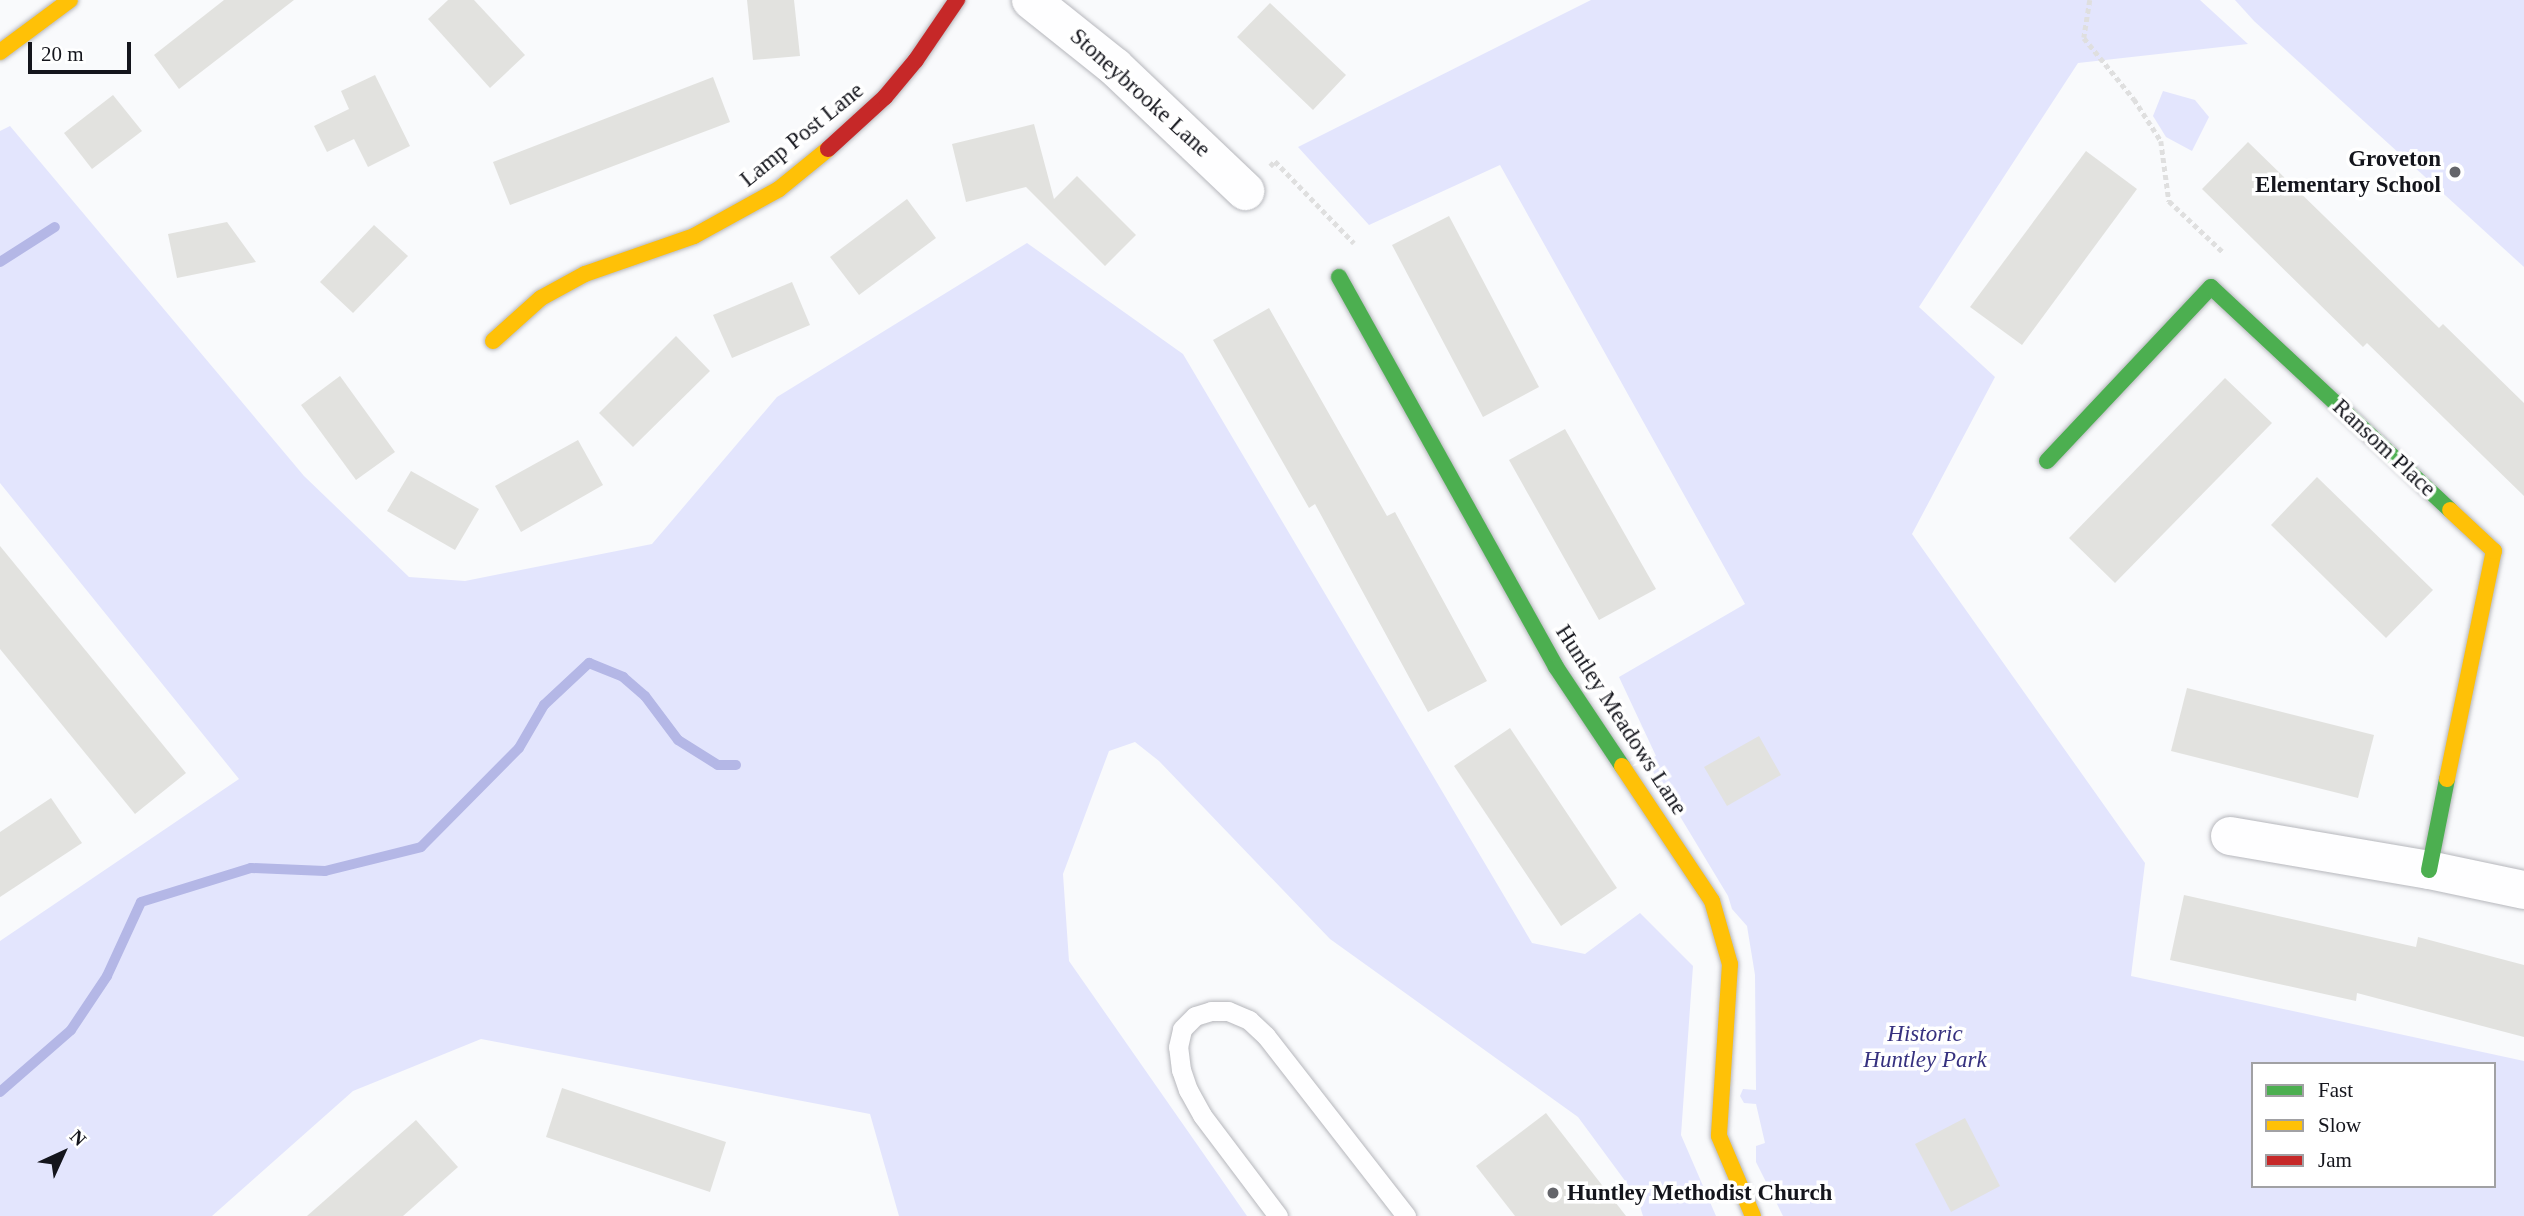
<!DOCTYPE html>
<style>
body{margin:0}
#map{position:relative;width:2524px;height:1216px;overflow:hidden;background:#f9fafc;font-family:Georgia,serif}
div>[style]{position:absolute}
.green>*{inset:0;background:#e3e5fd}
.stream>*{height:10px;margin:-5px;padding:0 5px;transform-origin:5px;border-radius:5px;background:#b4b7e6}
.building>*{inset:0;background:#e2e2df}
.path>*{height:4.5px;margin-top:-2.25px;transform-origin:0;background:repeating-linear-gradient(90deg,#dfdfdf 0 5px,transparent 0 8.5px)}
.roads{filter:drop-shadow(0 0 2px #b6b7bc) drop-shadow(0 0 2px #b6b7bc)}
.lane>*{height:19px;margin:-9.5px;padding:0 9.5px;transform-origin:9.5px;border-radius:9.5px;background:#fefeff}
.street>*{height:38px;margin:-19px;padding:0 19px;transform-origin:19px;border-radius:19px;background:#fefeff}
.fast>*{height:16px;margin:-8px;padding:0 8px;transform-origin:8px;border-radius:8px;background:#4caf50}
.slow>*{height:16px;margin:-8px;padding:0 8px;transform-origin:8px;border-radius:8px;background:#ffc107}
.jam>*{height:16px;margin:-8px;padding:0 8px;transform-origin:8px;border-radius:8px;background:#c62828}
.dots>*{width:19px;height:19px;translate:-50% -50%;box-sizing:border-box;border:4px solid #fff;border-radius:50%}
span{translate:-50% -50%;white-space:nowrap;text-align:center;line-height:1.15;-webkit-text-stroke:7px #fff;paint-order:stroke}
.street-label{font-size:23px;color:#14151c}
.poi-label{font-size:23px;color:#14151c;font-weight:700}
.right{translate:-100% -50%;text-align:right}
.left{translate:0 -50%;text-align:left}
.park-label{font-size:23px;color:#36317f;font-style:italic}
.legend{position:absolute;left:2251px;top:1062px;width:245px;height:126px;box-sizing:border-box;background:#fff;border:2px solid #a1a1a4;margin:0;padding:9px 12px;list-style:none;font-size:21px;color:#14151c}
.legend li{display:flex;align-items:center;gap:14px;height:35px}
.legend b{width:35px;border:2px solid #a1a1a4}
.north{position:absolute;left:28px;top:1118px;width:70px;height:70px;-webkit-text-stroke:5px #fff;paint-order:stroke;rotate:45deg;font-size:19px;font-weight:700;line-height:28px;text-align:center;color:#14151c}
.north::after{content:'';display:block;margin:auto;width:24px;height:32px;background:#14151c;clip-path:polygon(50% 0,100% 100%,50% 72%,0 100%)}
.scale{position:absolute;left:28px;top:42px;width:103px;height:32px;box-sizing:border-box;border:4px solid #14151c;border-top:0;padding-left:9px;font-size:21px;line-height:24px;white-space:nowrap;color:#14151c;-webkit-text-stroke:5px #fff;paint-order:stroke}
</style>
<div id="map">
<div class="green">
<i style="clip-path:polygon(evenodd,1591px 0,2200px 0,2248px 44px,2078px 63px,1919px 307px,1995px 377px,1912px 534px,2145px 863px,2131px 976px,2524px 1061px,2524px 1216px,1783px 1216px,1756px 1162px,1756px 1146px,1765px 1143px,1756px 1104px,1744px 1103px,1740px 1096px,1743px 1089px,1756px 1090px,1755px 975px,1747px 926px,1732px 909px,1728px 896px,1646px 760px,1656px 756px,1619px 677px,1745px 604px,1500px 165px,1369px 225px,1298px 147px,1591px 0,2253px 1064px,2494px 1064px,2494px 1186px,2253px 1186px,2253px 1064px)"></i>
<i style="clip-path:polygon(2235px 0,2524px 0,2524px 267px,2254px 21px)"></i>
<i style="clip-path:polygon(2163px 91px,2195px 100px,2209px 117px,2192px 151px,2166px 137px,2153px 116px)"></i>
<i style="clip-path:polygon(10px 126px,304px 476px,409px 577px,465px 581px,652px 544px,777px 397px,1027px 243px,1183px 354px,1532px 943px,1585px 954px,1640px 913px,1693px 966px,1681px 1135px,1716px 1216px,1643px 1216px,1637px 1197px,1578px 1117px,1330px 939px,1159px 761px,1135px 742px,1109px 751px,1063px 874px,1069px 961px,1247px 1216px,899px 1216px,870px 1114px,481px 1039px,353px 1091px,212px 1216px,0 1216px,0 941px,239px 779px,0 483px,0 131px)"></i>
</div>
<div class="stream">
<i style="left:0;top:262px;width:65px;rotate:-32.5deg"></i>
<i style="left:0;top:1092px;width:94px;rotate:-41.1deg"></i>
<i style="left:71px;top:1030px;width:65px;rotate:-56.3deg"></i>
<i style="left:107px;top:976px;width:81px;rotate:-65.3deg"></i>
<i style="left:141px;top:902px;width:115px;rotate:-17.2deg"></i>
<i style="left:251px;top:868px;width:74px;rotate:2.3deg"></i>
<i style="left:325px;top:871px;width:99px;rotate:-14deg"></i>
<i style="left:421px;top:847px;width:139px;rotate:-45.3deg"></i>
<i style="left:519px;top:748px;width:50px;rotate:-59.8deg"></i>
<i style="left:544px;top:705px;width:62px;rotate:-43deg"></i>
<i style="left:589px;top:663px;width:37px;rotate:22deg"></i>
<i style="left:623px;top:677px;width:29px;rotate:41deg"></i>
<i style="left:645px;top:696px;width:55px;rotate:53.1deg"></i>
<i style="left:678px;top:740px;width:47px;rotate:32deg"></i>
<i style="left:718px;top:765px;width:18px"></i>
</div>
<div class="building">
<i style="clip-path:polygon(224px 0,294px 0,179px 89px,154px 55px)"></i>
<i style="clip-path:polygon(448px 0,474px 0,525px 55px,490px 88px,428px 19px)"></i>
<i style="clip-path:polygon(747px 0,794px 0,800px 56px,753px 60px)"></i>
<i style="clip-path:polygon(1270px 3px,1346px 75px,1313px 110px,1237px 37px)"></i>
<i style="clip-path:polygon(375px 75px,410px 146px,368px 167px,354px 139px,327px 152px,314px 126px,349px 109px,341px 91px)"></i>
<i style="clip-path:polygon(713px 77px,730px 122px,510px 205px,493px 162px)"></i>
<i style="clip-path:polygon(113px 95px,142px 131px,92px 169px,64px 133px)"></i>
<i style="clip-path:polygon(1034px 124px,1054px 199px,1077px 176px,1136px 235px,1105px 266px,1026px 187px,966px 202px,952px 144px)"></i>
<i style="clip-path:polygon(2248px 142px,2439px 328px,2443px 324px,2524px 403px,2524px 496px,2367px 343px,2363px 347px,2202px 189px)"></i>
<i style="clip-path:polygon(2086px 151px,2137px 189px,2022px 345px,1970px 307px)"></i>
<i style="clip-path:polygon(907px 199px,936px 238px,859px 295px,830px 257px)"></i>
<i style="clip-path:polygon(1449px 216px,1539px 387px,1483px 417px,1392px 245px)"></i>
<i style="clip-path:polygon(227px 222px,256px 262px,177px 278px,168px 234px)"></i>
<i style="clip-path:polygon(374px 225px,408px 256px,353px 313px,320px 282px)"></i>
<i style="clip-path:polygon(792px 282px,810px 325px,732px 358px,713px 315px)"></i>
<i style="clip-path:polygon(1269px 308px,1387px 516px,1395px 512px,1487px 681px,1428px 712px,1315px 504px,1309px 508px,1213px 340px)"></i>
<i style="clip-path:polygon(676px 336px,710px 371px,633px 447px,599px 413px)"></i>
<i style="clip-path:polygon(340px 376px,395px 452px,356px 480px,301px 405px)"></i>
<i style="clip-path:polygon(2225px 378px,2272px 423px,2115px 583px,2069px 538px)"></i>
<i style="clip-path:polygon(1565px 429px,1656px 589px,1599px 620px,1509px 460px)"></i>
<i style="clip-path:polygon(578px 440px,603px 485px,521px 532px,495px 486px)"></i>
<i style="clip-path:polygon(411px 471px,479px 509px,455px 550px,387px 511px)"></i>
<i style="clip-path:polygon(2317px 477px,2433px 590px,2386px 638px,2271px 525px)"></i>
<i style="clip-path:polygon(0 546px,186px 773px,135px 814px,0 649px)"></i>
<i style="clip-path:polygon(2187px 688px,2374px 735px,2358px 798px,2171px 751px)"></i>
<i style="clip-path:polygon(1510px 728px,1617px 888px,1561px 926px,1454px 766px)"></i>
<i style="clip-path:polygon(1759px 736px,1781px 775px,1727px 806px,1704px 767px)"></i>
<i style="clip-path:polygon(51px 798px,82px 843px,0 897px,0 832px)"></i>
<i style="clip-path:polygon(2184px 895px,2416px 947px,2418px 937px,2524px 965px,2524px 1037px,2357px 993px,2356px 1001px,2170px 960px)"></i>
<i style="clip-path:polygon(562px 1088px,726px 1142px,710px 1192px,546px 1137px)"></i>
<i style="clip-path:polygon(1546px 1113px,1626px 1216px,1515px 1216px,1476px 1166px)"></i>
<i style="clip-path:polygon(1965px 1118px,2000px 1186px,1951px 1212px,1915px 1144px)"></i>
<i style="clip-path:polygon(416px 1120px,458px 1167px,403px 1216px,307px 1216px)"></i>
</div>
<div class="path">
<i style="left:2090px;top:0;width:38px;rotate:99deg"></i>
<i style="left:2084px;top:38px;width:79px;rotate:50.7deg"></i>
<i style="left:2134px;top:99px;width:50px;rotate:57.3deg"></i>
<i style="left:2161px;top:141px;width:61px;rotate:82.4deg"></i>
<i style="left:2169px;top:201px;width:76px;rotate:43.4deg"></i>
<i style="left:1270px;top:166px;width:7px;rotate:-45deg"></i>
<i style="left:1275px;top:161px;width:114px;rotate:46.1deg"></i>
</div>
<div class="roads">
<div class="lane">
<i style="left:1278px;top:1216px;width:126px;rotate:-127deg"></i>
<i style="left:1202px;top:1115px;width:29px;rotate:-119deg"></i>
<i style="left:1188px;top:1090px;width:21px;rotate:-109deg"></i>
<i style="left:1181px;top:1070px;width:23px;rotate:-97deg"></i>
<i style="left:1178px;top:1047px;width:18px;rotate:-77deg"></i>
<i style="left:1182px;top:1029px;width:18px;rotate:-45deg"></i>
<i style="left:1195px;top:1016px;width:17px;rotate:-17deg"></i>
<i style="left:1211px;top:1011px;width:17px"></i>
<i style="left:1228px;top:1011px;width:23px;rotate:23deg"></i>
<i style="left:1249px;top:1020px;width:23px;rotate:43deg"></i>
<i style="left:1266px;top:1036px;width:228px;rotate:52.1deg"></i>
</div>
<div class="street">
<i style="left:1031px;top:0;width:107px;rotate:38.6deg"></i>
<i style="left:1115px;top:67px;width:180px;rotate:43.6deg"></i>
<i style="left:2230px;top:836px;width:202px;rotate:9.7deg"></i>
<i style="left:2429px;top:870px;width:97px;rotate:11.9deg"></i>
</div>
<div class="fast">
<i style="left:1339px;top:277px;width:446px;rotate:60.9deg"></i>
<i style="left:1556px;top:667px;width:119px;rotate:56.3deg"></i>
<i style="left:2047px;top:461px;width:239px;rotate:-46.7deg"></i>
<i style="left:2211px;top:287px;width:327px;rotate:43deg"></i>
<i style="left:2429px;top:870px;width:93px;rotate:-78.8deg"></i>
</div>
<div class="slow">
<i style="left:0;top:52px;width:87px;rotate:-36.6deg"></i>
<i style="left:493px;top:341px;width:64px;rotate:-41.9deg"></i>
<i style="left:541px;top:298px;width:50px;rotate:-28.6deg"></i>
<i style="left:585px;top:274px;width:115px;rotate:-19.2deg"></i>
<i style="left:694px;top:236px;width:97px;rotate:-28.9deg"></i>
<i style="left:779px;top:189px;width:63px;rotate:-39.2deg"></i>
<i style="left:1622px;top:766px;width:162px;rotate:56.3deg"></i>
<i style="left:1712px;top:901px;width:66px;rotate:74.1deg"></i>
<i style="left:1730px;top:964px;width:172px;rotate:93.7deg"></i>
<i style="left:1719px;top:1136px;width:87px;rotate:67deg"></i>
<i style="left:2447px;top:779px;width:233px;rotate:-78.4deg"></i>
<i style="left:2494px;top:551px;width:60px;rotate:-137deg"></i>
</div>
<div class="jam">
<i style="left:828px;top:149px;width:77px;rotate:-42.4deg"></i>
<i style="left:885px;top:97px;width:48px;rotate:-50deg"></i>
<i style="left:916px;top:60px;width:73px;rotate:-55.7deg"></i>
</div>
</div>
<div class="dots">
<i style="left:2455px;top:172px;background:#64656a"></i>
<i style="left:1553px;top:1193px;background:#64656a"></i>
</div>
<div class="street-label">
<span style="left:1140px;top:93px;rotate:42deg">Stoneybrooke Lane</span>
<span style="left:802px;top:135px;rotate:-39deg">Lamp Post Lane</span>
<span style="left:2384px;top:448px;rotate:43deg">Ransom Place</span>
<span style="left:1621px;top:720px;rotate:57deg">Huntley Meadows Lane</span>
</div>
<div class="poi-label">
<span class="right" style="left:2441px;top:172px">Groveton<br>Elementary School</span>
<span class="left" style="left:1567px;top:1193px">Huntley Methodist Church</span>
</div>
<div class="park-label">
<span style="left:1925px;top:1047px">Historic<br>Huntley Park</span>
</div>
<ul class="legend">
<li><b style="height:9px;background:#4caf50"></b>Fast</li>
<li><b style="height:9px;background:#ffc107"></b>Slow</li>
<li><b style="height:9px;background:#c62828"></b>Jam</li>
</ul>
<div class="north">N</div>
<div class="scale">20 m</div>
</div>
